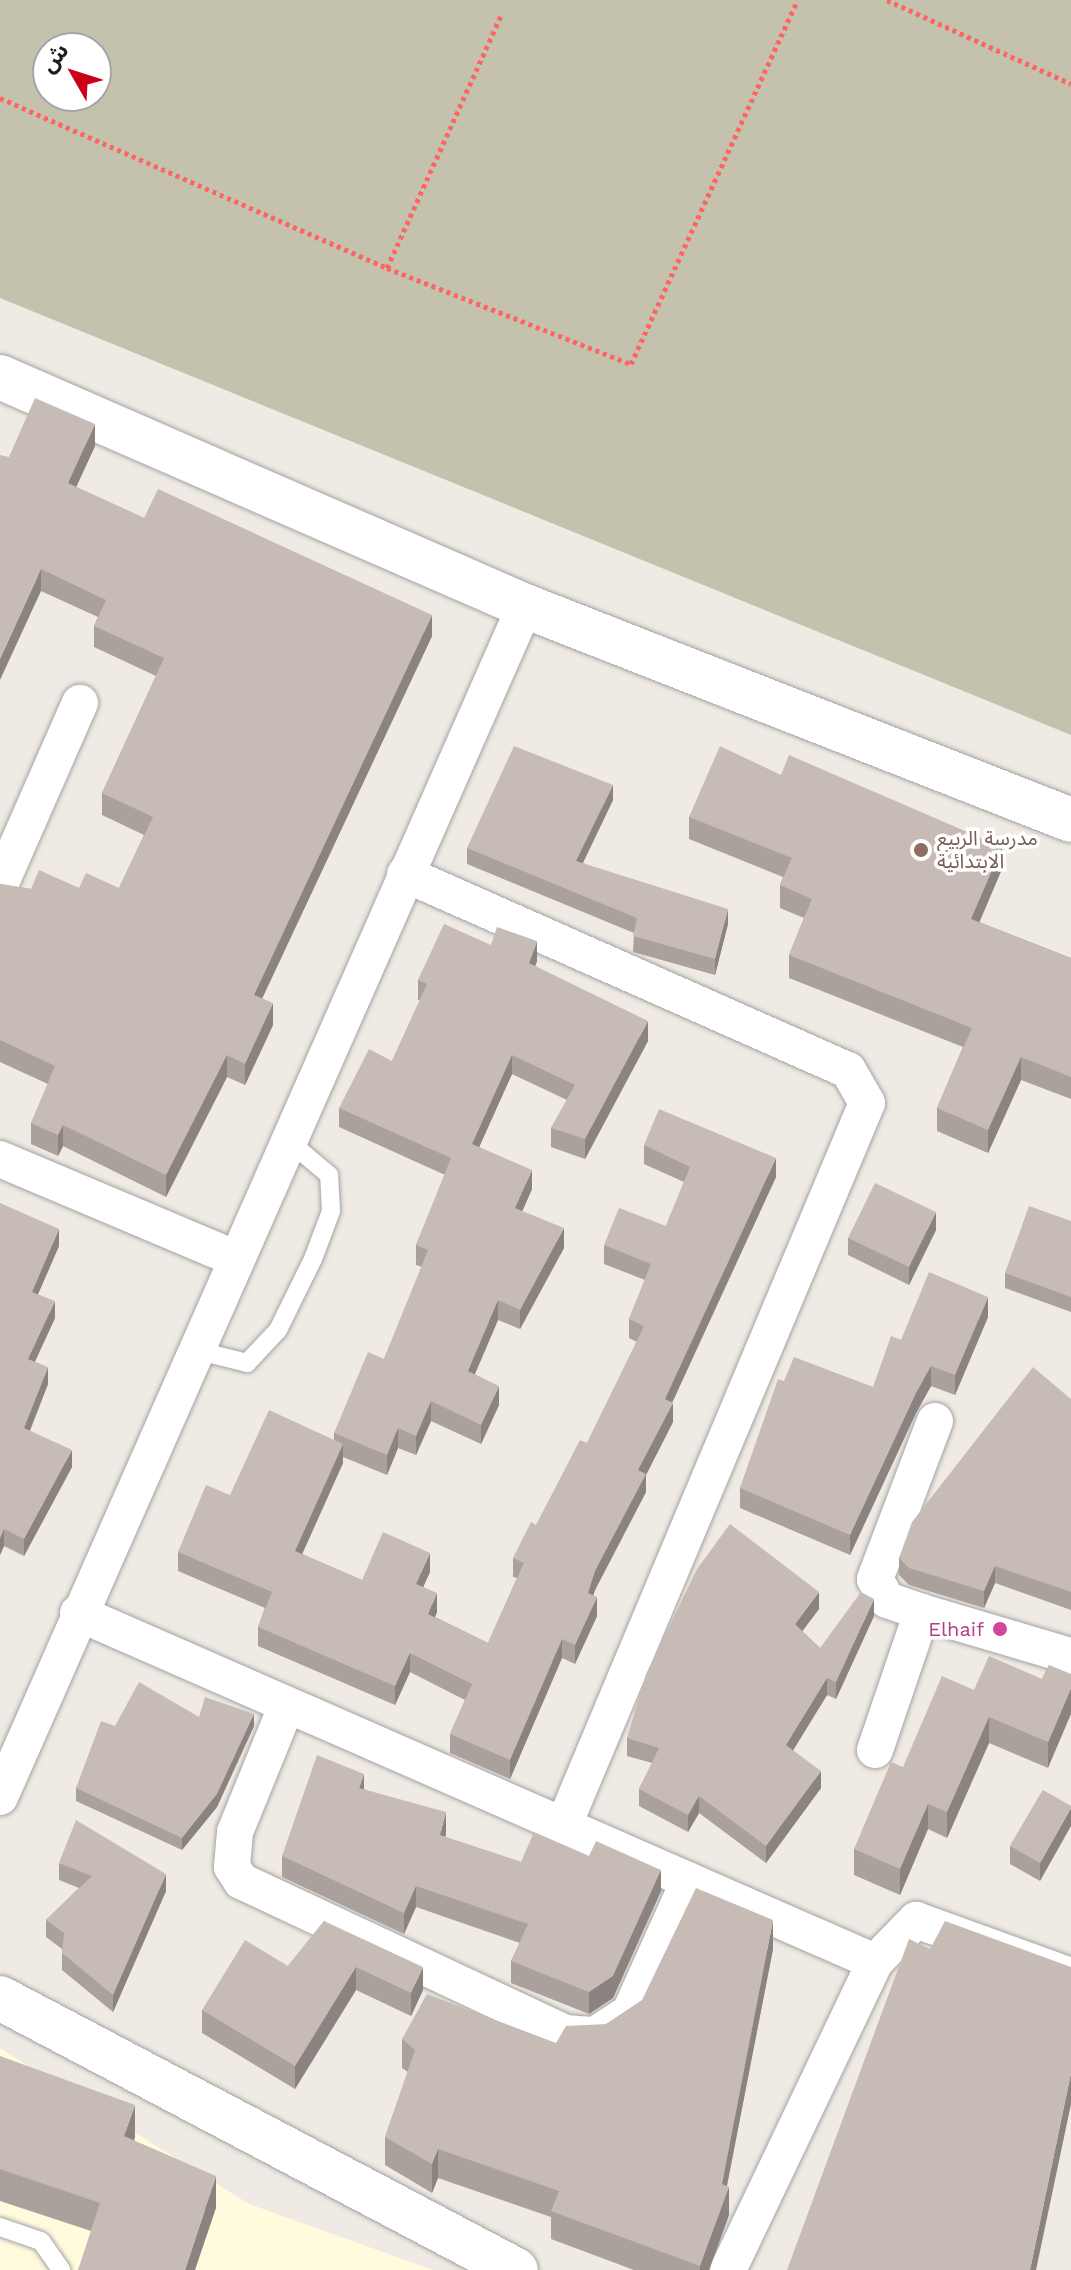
<!DOCTYPE html>
<meta charset="utf-8">
<style>
body{margin:0}
#map{position:relative;width:1071px;height:2270px;overflow:hidden;background:#efeae3;font-family:"Work Sans","Noto Sans Arabic",sans-serif}
div>[style]{position:absolute}
.education>*{inset:0;background:#fffbdc}
.construction>*{inset:0;background:#c4c2ad}
.path>*{height:5px;margin-top:-2.5px;transform-origin:0;background:repeating-linear-gradient(90deg,#ff6465 0 4px,transparent 0 8px)}
.roads{filter:drop-shadow(0 0 2px #a4a4a4) drop-shadow(0 0 2px #a4a4a4)}
.service>*{height:18px;margin:-9px;padding:0 9px;transform-origin:9px;border-radius:9px;background:#fff}
.minor>*{height:36px;margin:-18px;padding:0 18px;transform-origin:18px;border-radius:18px;background:#fff}
.tertiary>*{height:44px;margin:-22px;padding:0 22px;transform-origin:22px;border-radius:22px;background:#fff}
.wall>*{inset:0;background:#aba19c}
.shaded-wall>*{inset:0;background:#8b837f}
.building>*{inset:0;background:#c7bbb5}
.dots>*{width:22px;height:22px;translate:-50% -50%;box-sizing:border-box;border:4px solid #fff;border-radius:50%}
span{translate:-50% -50%;white-space:nowrap;text-align:center;line-height:1.15;-webkit-text-stroke:7px #fff;paint-order:stroke}
.education-label{font-size:20px;color:#785e54}
.left{translate:0 -50%;text-align:left}
.hotel-label{font-size:20px;color:#b23c85}
.right{translate:-100% -50%;text-align:right}
.north{position:absolute;left:32px;top:32px;width:80px;height:80px;box-sizing:border-box;background:#fff;border:2px solid #a5a5a5;border-radius:50%;rotate:309deg;font-size:22px;font-weight:700;line-height:32px;text-align:center;color:#1d1d1d}
.north::after{content:'';display:block;margin:auto;width:28px;height:36px;background:#cb0016;clip-path:polygon(50% 0,100% 100%,50% 72%,0 100%)}
</style>
<div id="map">
<div class="education">
<i style="clip-path:polygon(0 2048px,249px 2204px,433px 2270px,0 2270px)"></i>
</div>
<div class="construction">
<i style="clip-path:polygon(evenodd,0 0,1071px 0,1071px 735px,0 298px,0 0,48px 48px,96px 48px,96px 96px,48px 96px,48px 48px)"></i>
</div>
<div class="path">
<i style="left:887px;top:0;width:202px;rotate:24.5deg"></i>
<i style="left:0;top:98px;width:423px;rotate:23.7deg"></i>
<i style="left:387px;top:268px;width:262px;rotate:21.5deg"></i>
<i style="left:631px;top:364px;width:400px;rotate:-65.4deg"></i>
<i style="left:387px;top:268px;width:280px;rotate:-65.7deg"></i>
</div>
<div class="roads">
<div class="service">
<i style="left:195px;top:1350px;width:54px;rotate:14deg"></i>
<i style="left:247px;top:1363px;width:45px;rotate:-46.8deg"></i>
<i style="left:278px;top:1330px;width:79px;rotate:-63.8deg"></i>
<i style="left:313px;top:1259px;width:51px;rotate:-69.4deg"></i>
<i style="left:331px;top:1211px;width:36px;rotate:-93deg"></i>
<i style="left:329px;top:1175px;width:51px;rotate:-139.8deg"></i>
<i style="left:0;top:2227px;width:43px;rotate:18.9deg"></i>
<i style="left:41px;top:2241px;width:35px;rotate:55deg"></i>
</div>
<div class="minor">
<i style="left:405px;top:874px;width:484px;rotate:23.9deg"></i>
<i style="left:848px;top:1070px;width:38px;rotate:60deg"></i>
<i style="left:867px;top:1103px;width:785px;rotate:112.78deg"></i>
<i style="left:0;top:885px;width:199px;rotate:-66.3deg"></i>
<i style="left:0;top:1159px;width:254px;rotate:22.9deg"></i>
<i style="left:922px;top:1612px;width:37px;rotate:-161deg"></i>
<i style="left:887px;top:1600px;width:24px;rotate:-120deg"></i>
<i style="left:875px;top:1579px;width:169px;rotate:-69.2deg"></i>
<i style="left:78px;top:1613px;width:870px;rotate:23.65deg"></i>
<i style="left:875px;top:1962px;width:341px;rotate:115.5deg"></i>
<i style="left:286px;top:1707px;width:135px;rotate:112.2deg"></i>
<i style="left:235px;top:1832px;width:35px;rotate:95deg"></i>
<i style="left:232px;top:1867px;width:17px;rotate:57deg"></i>
<i style="left:241px;top:1881px;width:358px;rotate:25.1deg"></i>
<i style="left:565px;top:2033px;width:30px;rotate:4deg"></i>
<i style="left:595px;top:2035px;width:42px;rotate:-33.3deg"></i>
<i style="left:630px;top:2012px;width:144px;rotate:-65.8deg"></i>
<i style="left:875px;top:1750px;width:146px;rotate:-71.2deg"></i>
<i style="left:922px;top:1612px;width:155px;rotate:16.5deg"></i>
<i style="left:0;top:1797px;width:1302px;rotate:-66.21deg"></i>
<i style="left:875px;top:1962px;width:59px;rotate:-45.7deg"></i>
<i style="left:916px;top:1920px;width:165px;rotate:19.9deg"></i>
</div>
<div class="tertiary">
<i style="left:0;top:377px;width:573px;rotate:23.57deg"></i>
<i style="left:525px;top:606px;width:586px;rotate:21.4deg"></i>
<i style="left:0;top:1998px;width:583px;rotate:27.8deg"></i>
</div>
</div>
<div class="wall">
<i style="clip-path:polygon(95px 446px,76px 487px,144px 518px,432px 636px,262px 998px,273px 1025px,245px 1085px,227px 1077px,166px 1197px,63px 1146px,58px 1156px,31px 1144px,31px 1123px,48px 1084px,0 1062px,0 884px,31px 889px,119px 888px,144px 835px,102px 815px,102px 793px,156px 676px,94px 647px,94px 626px,98px 617px,41px 591px,9px 457px)"></i>
<i style="clip-path:polygon(781px 775px,1002px 869px,979px 922px,1071px 958px,1071px 1099px,1021px 1080px,988px 1153px,937px 1131px,937px 1108px,963px 1047px,789px 978px,789px 955px,804px 918px,780px 908px,780px 885px,783px 877px,689px 839px,689px 817px)"></i>
<i style="clip-path:polygon(613px 800px,583px 863px,728px 924px,715px 975px,633px 952px,634px 933px,467px 864px,467px 848px)"></i>
<i style="clip-path:polygon(491px 945px,537px 961px,535px 966px,648px 1041px,585px 1159px,551px 1147px,551px 1128px,567px 1100px,512px 1074px,479px 1147px,532px 1189px,522px 1211px,564px 1248px,520px 1329px,498px 1320px,475px 1374px,499px 1405px,481px 1444px,431px 1421px,416px 1455px,398px 1448px,387px 1475px,343px 1457px,343px 1463px,302px 1554px,362px 1580px,430px 1572px,423px 1587px,437px 1612px,435px 1617px,488px 1643px,517px 1578px,513px 1577px,513px 1558px,536px 1525px,587px 1443px,637px 1342px,629px 1338px,629px 1319px,645px 1280px,604px 1264px,604px 1245px,666px 1226px,684px 1182px,644px 1164px,644px 1145px,776px 1177px,672px 1403px,673px 1422px,646px 1475px,646px 1492px,595px 1590px,593px 1596px,597px 1616px,575px 1664px,562px 1658px,510px 1779px,450px 1753px,450px 1734px,465px 1700px,410px 1672px,395px 1705px,258px 1646px,258px 1627px,265px 1608px,178px 1571px,178px 1552px,230px 1495px,334px 1440px,334px 1433px,384px 1359px,422px 1267px,416px 1265px,416px 1245px,445px 1175px,339px 1127px,339px 1108px,392px 1061px,420px 1000px,418px 1000px,418px 980px)"></i>
<i style="clip-path:polygon(0 1203px,59px 1246px,38px 1294px,55px 1318px,35px 1362px,48px 1384px,30px 1431px,72px 1467px,24px 1556px,4px 1546px,0 1555px)"></i>
<i style="clip-path:polygon(1071px 1221px,1071px 1312px,1005px 1288px,1005px 1273px)"></i>
<i style="clip-path:polygon(936px 1230px,909px 1285px,848px 1255px,848px 1238px)"></i>
<i style="clip-path:polygon(988px 1317px,955px 1395px,931px 1386px,916px 1413px,850px 1555px,740px 1508px,740px 1488px,784px 1381px,873px 1387px,901px 1340px)"></i>
<i style="clip-path:polygon(1071px 1399px,1071px 1610px,995px 1583px,984px 1608px,909px 1585px,899px 1575px,899px 1558px)"></i>
<i style="clip-path:polygon(819px 1609px,802px 1631px,820px 1648px,874px 1616px,836px 1699px,827px 1695px,793px 1750px,821px 1788px,766px 1863px,699px 1813px,688px 1832px,639px 1806px,639px 1789px,652px 1763px,627px 1756px,627px 1738px)"></i>
<i style="clip-path:polygon(1049px 1665px,1048px 1768px,989px 1743px,947px 1838px,928px 1829px,900px 1895px,854px 1875px,854px 1849px,974px 1690px,1042px 1679px)"></i>
<i style="clip-path:polygon(199px 1717px,254px 1726px,217px 1807px,182px 1850px,76px 1801px,76px 1788px,115px 1726px)"></i>
<i style="clip-path:polygon(364px 1789px,446px 1834px,445px 1837px,521px 1862px,661px 1891px,613px 1998px,589px 2014px,511px 1983px,511px 1961px,520px 1943px,416px 1907px,404px 1934px,282px 1877px,282px 1856px)"></i>
<i style="clip-path:polygon(1043px 1790px,1040px 1881px,1010px 1864px,1010px 1846px)"></i>
<i style="clip-path:polygon(59px 1863px,166px 1891px,113px 2012px,62px 1970px,62px 1949px,46px 1937px,46px 1920px,79px 1888px,59px 1880px)"></i>
<i style="clip-path:polygon(324px 1921px,423px 1990px,411px 2016px,356px 1990px,295px 2089px,202px 2033px,202px 2010px,288px 1966px)"></i>
<i style="clip-path:polygon(773px 1949px,727px 2186px,729px 2215px,709px 2270px,634px 2270px,551px 2239px,551px 2217px,438px 2178px,432px 2193px,385px 2165px,385px 2137px,408px 2072px,402px 2068px,402px 2039px,556px 2043px,606px 2024px)"></i>
<i style="clip-path:polygon(0 2056px,135px 2137px,134px 2140px,216px 2208px,91px 2231px,0 2201px)"></i>
</div>
<div class="shaded-wall">
<i style="clip-path:polygon(95px 424px,95px 446px,68px 505px,68px 483px)"></i>
<i style="clip-path:polygon(41px 569px,41px 591px,0 680px,0 659px)"></i>
<i style="clip-path:polygon(432px 615px,432px 636px,254px 1016px,254px 995px)"></i>
<i style="clip-path:polygon(613px 785px,613px 800px,576px 877px,576px 861px)"></i>
<i style="clip-path:polygon(1002px 847px,1002px 869px,971px 942px,971px 919px)"></i>
<i style="clip-path:polygon(728px 909px,728px 924px,715px 975px,715px 959px)"></i>
<i style="clip-path:polygon(537px 941px,537px 961px,529px 983px,529px 963px)"></i>
<i style="clip-path:polygon(273px 1003px,273px 1025px,245px 1085px,245px 1064px)"></i>
<i style="clip-path:polygon(648px 1021px,648px 1041px,585px 1159px,585px 1139px)"></i>
<i style="clip-path:polygon(227px 1055px,227px 1077px,166px 1197px,166px 1175px)"></i>
<i style="clip-path:polygon(512px 1055px,512px 1074px,472px 1163px,472px 1144px)"></i>
<i style="clip-path:polygon(1021px 1057px,1021px 1080px,988px 1153px,988px 1130px)"></i>
<i style="clip-path:polygon(63px 1125px,63px 1146px,58px 1156px,58px 1135px)"></i>
<i style="clip-path:polygon(776px 1158px,776px 1177px,665px 1418px,665px 1399px)"></i>
<i style="clip-path:polygon(532px 1170px,532px 1189px,515px 1228px,515px 1208px)"></i>
<i style="clip-path:polygon(936px 1212px,936px 1230px,909px 1285px,909px 1267px)"></i>
<i style="clip-path:polygon(564px 1228px,564px 1248px,520px 1329px,520px 1310px)"></i>
<i style="clip-path:polygon(59px 1229px,59px 1246px,32px 1308px,32px 1292px)"></i>
<i style="clip-path:polygon(988px 1297px,988px 1317px,955px 1395px,955px 1375px)"></i>
<i style="clip-path:polygon(498px 1300px,498px 1320px,468px 1390px,468px 1371px)"></i>
<i style="clip-path:polygon(55px 1301px,55px 1318px,28px 1376px,28px 1359px)"></i>
<i style="clip-path:polygon(931px 1366px,931px 1386px,916px 1413px,850px 1555px,850px 1535px,916px 1393px)"></i>
<i style="clip-path:polygon(48px 1367px,48px 1384px,24px 1445px,24px 1428px)"></i>
<i style="clip-path:polygon(499px 1386px,499px 1405px,481px 1444px,481px 1425px)"></i>
<i style="clip-path:polygon(431px 1401px,431px 1421px,416px 1455px,416px 1436px)"></i>
<i style="clip-path:polygon(673px 1403px,673px 1422px,646px 1475px,646px 1492px,595px 1590px,588px 1612px,588px 1593px,595px 1571px,638px 1470px)"></i>
<i style="clip-path:polygon(398px 1428px,398px 1448px,387px 1475px,387px 1455px)"></i>
<i style="clip-path:polygon(343px 1444px,343px 1463px,295px 1570px,295px 1551px)"></i>
<i style="clip-path:polygon(72px 1450px,72px 1467px,24px 1556px,24px 1539px)"></i>
<i style="clip-path:polygon(4px 1529px,4px 1546px,0 1555px,0 1538px)"></i>
<i style="clip-path:polygon(430px 1553px,430px 1572px,416px 1603px,416px 1584px)"></i>
<i style="clip-path:polygon(995px 1566px,995px 1583px,984px 1608px,984px 1591px)"></i>
<i style="clip-path:polygon(819px 1592px,819px 1609px,795px 1641px,795px 1624px)"></i>
<i style="clip-path:polygon(437px 1593px,437px 1612px,428px 1633px,428px 1614px)"></i>
<i style="clip-path:polygon(597px 1597px,597px 1616px,575px 1664px,575px 1645px)"></i>
<i style="clip-path:polygon(874px 1599px,874px 1616px,836px 1699px,836px 1682px)"></i>
<i style="clip-path:polygon(562px 1639px,562px 1658px,510px 1779px,510px 1760px)"></i>
<i style="clip-path:polygon(410px 1653px,410px 1672px,395px 1705px,395px 1686px)"></i>
<i style="clip-path:polygon(827px 1678px,827px 1695px,786px 1762px,786px 1745px)"></i>
<i style="clip-path:polygon(1071px 1688px,1071px 1714px,1048px 1768px,1048px 1742px)"></i>
<i style="clip-path:polygon(254px 1714px,254px 1726px,217px 1807px,182px 1850px,182px 1838px)"></i>
<i style="clip-path:polygon(989px 1717px,989px 1743px,947px 1838px,947px 1812px)"></i>
<i style="clip-path:polygon(821px 1771px,821px 1788px,766px 1863px,766px 1846px)"></i>
<i style="clip-path:polygon(364px 1774px,364px 1796px,359px 1788px)"></i>
<i style="clip-path:polygon(699px 1796px,699px 1813px,688px 1832px,688px 1815px)"></i>
<i style="clip-path:polygon(928px 1804px,928px 1829px,900px 1895px,900px 1869px)"></i>
<i style="clip-path:polygon(1071px 1808px,1071px 1826px,1040px 1881px,1040px 1863px)"></i>
<i style="clip-path:polygon(446px 1812px,446px 1834px,440px 1856px,440px 1835px)"></i>
<i style="clip-path:polygon(661px 1870px,661px 1891px,613px 1998px,589px 2014px,589px 1992px)"></i>
<i style="clip-path:polygon(166px 1874px,166px 1891px,113px 2012px,113px 1995px)"></i>
<i style="clip-path:polygon(416px 1886px,416px 1907px,404px 1934px,404px 1913px)"></i>
<i style="clip-path:polygon(773px 1920px,773px 1949px,725px 2195px,729px 2187px,729px 2215px,709px 2270px,700px 2270px,700px 2266px,722px 2184px)"></i>
<i style="clip-path:polygon(356px 1967px,356px 1990px,295px 2089px,295px 2066px)"></i>
<i style="clip-path:polygon(423px 1967px,423px 1990px,411px 2016px,411px 1993px)"></i>
<i style="clip-path:polygon(1071px 2073px,1071px 2104px,1036px 2270px,1030px 2270px)"></i>
<i style="clip-path:polygon(135px 2105px,135px 2137px,124px 2168px,124px 2136px)"></i>
<i style="clip-path:polygon(438px 2149px,438px 2178px,432px 2193px,432px 2164px)"></i>
<i style="clip-path:polygon(216px 2176px,216px 2208px,195px 2270px,185px 2270px)"></i>
</div>
<div class="building">
<i style="clip-path:polygon(35px 398px,95px 424px,68px 483px,144px 518px,158px 489px,432px 615px,254px 995px,273px 1003px,245px 1064px,227px 1055px,166px 1175px,63px 1125px,58px 1135px,31px 1123px,55px 1066px,0 1040px,0 884px,31px 889px,39px 870px,79px 888px,86px 873px,119px 888px,153px 817px,102px 793px,164px 658px,94px 626px,106px 600px,41px 569px,0 659px,0 455px,9px 457px)"></i>
<i style="clip-path:polygon(514px 746px,613px 785px,576px 861px,728px 909px,715px 959px,633px 936px,637px 918px,467px 848px)"></i>
<i style="clip-path:polygon(720px 746px,781px 775px,789px 755px,1002px 847px,971px 919px,1071px 958px,1071px 1077px,1021px 1057px,988px 1130px,937px 1108px,972px 1028px,789px 955px,812px 899px,780px 885px,792px 858px,689px 817px)"></i>
<i style="clip-path:polygon(444px 924px,491px 945px,497px 927px,537px 941px,529px 963px,648px 1021px,585px 1139px,551px 1128px,575px 1085px,512px 1055px,472px 1144px,532px 1170px,515px 1208px,564px 1228px,520px 1310px,498px 1300px,468px 1371px,499px 1386px,481px 1425px,431px 1401px,416px 1436px,398px 1428px,387px 1455px,334px 1433px,368px 1352px,384px 1359px,428px 1250px,416px 1245px,451px 1158px,339px 1108px,369px 1049px,392px 1061px,427px 984px,418px 980px)"></i>
<i style="clip-path:polygon(659px 1109px,776px 1158px,665px 1399px,673px 1403px,638px 1470px,646px 1474px,595px 1571px,588px 1593px,597px 1597px,575px 1645px,562px 1639px,510px 1760px,450px 1734px,472px 1684px,410px 1653px,395px 1686px,258px 1627px,272px 1592px,178px 1552px,206px 1485px,230px 1495px,269px 1410px,343px 1444px,295px 1551px,362px 1580px,383px 1532px,430px 1553px,416px 1584px,437px 1593px,428px 1614px,488px 1643px,524px 1563px,513px 1558px,531px 1522px,536px 1525px,580px 1440px,587px 1443px,644px 1326px,629px 1319px,651px 1264px,604px 1245px,619px 1208px,666px 1226px,690px 1167px,644px 1145px)"></i>
<i style="clip-path:polygon(875px 1183px,936px 1212px,909px 1267px,848px 1238px)"></i>
<i style="clip-path:polygon(0 1203px,59px 1229px,32px 1292px,55px 1301px,28px 1359px,48px 1367px,24px 1428px,72px 1450px,24px 1539px,4px 1529px,0 1538px)"></i>
<i style="clip-path:polygon(1029px 1206px,1071px 1221px,1071px 1297px,1005px 1273px)"></i>
<i style="clip-path:polygon(929px 1272px,988px 1297px,955px 1375px,931px 1366px,916px 1393px,850px 1535px,740px 1488px,778px 1379px,784px 1381px,794px 1357px,873px 1387px,891px 1336px,901px 1340px)"></i>
<i style="clip-path:polygon(1033px 1367px,1071px 1399px,1071px 1592px,995px 1566px,984px 1591px,909px 1568px,899px 1558px,912px 1522px)"></i>
<i style="clip-path:polygon(730px 1524px,819px 1592px,795px 1624px,820px 1648px,861px 1592px,874px 1599px,836px 1682px,827px 1678px,786px 1745px,821px 1771px,766px 1846px,699px 1796px,688px 1815px,639px 1789px,659px 1748px,627px 1738px,646px 1674px,697px 1569px)"></i>
<i style="clip-path:polygon(989px 1656px,1042px 1679px,1049px 1665px,1071px 1674px,1071px 1688px,1048px 1742px,989px 1717px,947px 1812px,928px 1804px,900px 1869px,854px 1849px,891px 1762px,903px 1767px,942px 1676px,974px 1690px)"></i>
<i style="clip-path:polygon(139px 1682px,199px 1717px,205px 1697px,254px 1714px,217px 1794px,182px 1838px,76px 1788px,101px 1721px,115px 1726px)"></i>
<i style="clip-path:polygon(317px 1755px,364px 1774px,359px 1788px,446px 1812px,440px 1835px,521px 1862px,534px 1832px,589px 1856px,596px 1841px,661px 1870px,613px 1976px,589px 1992px,511px 1961px,528px 1924px,416px 1886px,404px 1913px,282px 1856px)"></i>
<i style="clip-path:polygon(1043px 1790px,1071px 1806px,1071px 1808px,1040px 1863px,1010px 1846px)"></i>
<i style="clip-path:polygon(76px 1820px,166px 1874px,113px 1995px,62px 1953px,64px 1933px,46px 1920px,92px 1876px,59px 1863px)"></i>
<i style="clip-path:polygon(696px 1888px,773px 1920px,722px 2184px,729px 2187px,700px 2266px,551px 2211px,559px 2191px,438px 2149px,432px 2164px,385px 2137px,415px 2050px,402px 2039px,427px 1994px,556px 2043px,566px 2026px,606px 2024px,642px 2000px)"></i>
<i style="clip-path:polygon(324px 1921px,423px 1967px,411px 1993px,356px 1967px,295px 2066px,202px 2010px,245px 1940px,288px 1966px)"></i>
<i style="clip-path:polygon(945px 1921px,1071px 1967px,1071px 2073px,1030px 2270px,787px 2270px,909px 1939px,930px 1949px)"></i>
<i style="clip-path:polygon(0 2056px,135px 2105px,124px 2136px,216px 2176px,185px 2270px,78px 2270px,100px 2203px,0 2169px)"></i>
</div>
<div class="dots">
<i style="left:921px;top:850px;background:#8d6e63"></i>
<i style="left:1000px;top:1629px;background:#d1479c"></i>
</div>
<div class="education-label">
<span class="left" style="left:937px;top:850px">مدرسة الربيع<br>الابتدائية</span>
</div>
<div class="hotel-label">
<span class="right" style="left:984px;top:1629px">Elhaif</span>
</div>
<div class="north">ش</div>
</div>
